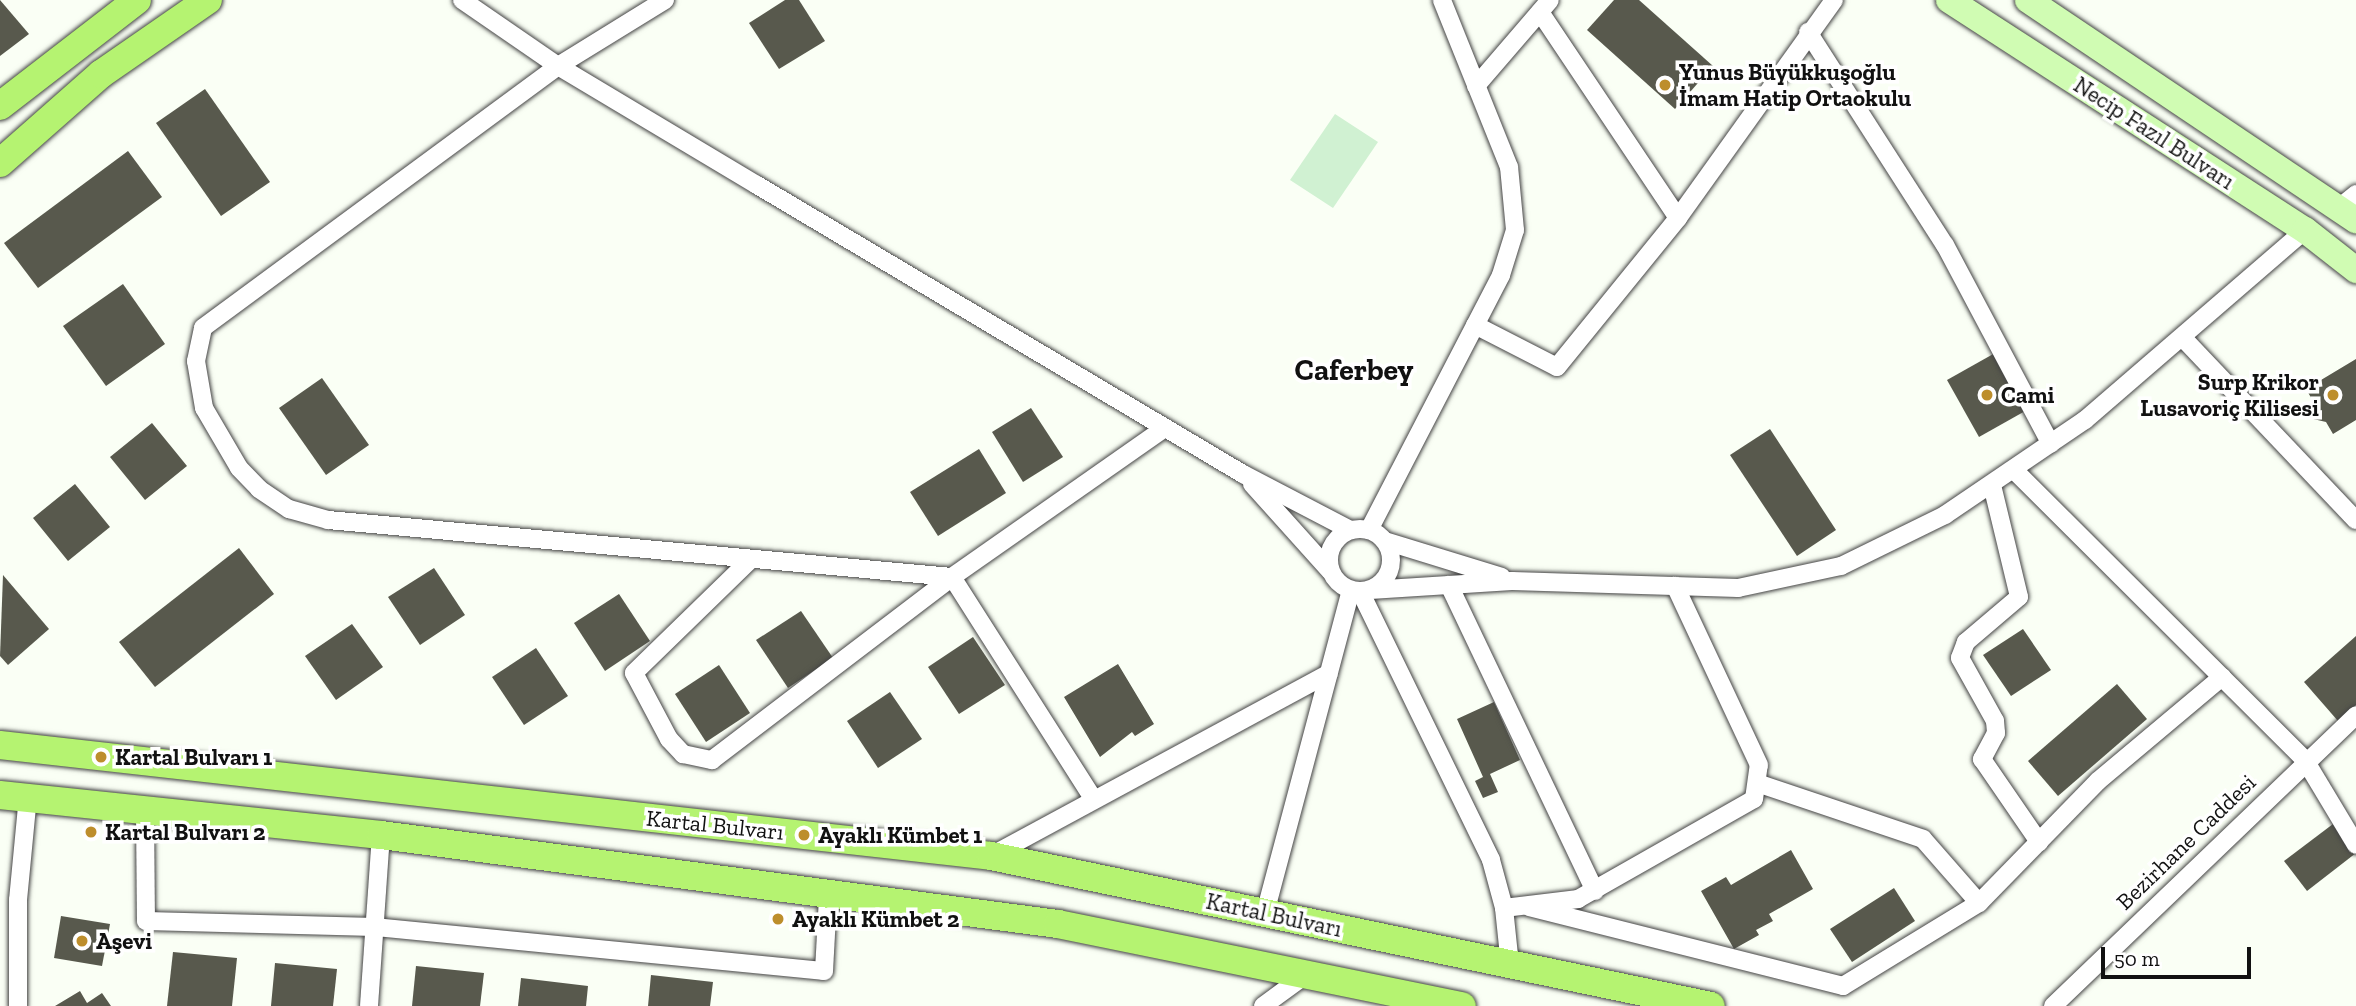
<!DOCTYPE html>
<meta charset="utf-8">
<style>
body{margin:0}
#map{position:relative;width:2356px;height:1006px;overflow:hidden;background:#fafff5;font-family:"Zilla Slab",serif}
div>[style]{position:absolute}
.pitch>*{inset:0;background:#d0f1d2}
.building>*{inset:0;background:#58594d}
.roads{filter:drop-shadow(0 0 2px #444) drop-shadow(0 0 2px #444)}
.street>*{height:18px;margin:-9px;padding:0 9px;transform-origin:9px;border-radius:9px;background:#fff}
.street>.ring{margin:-9px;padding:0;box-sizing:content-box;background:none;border:18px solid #fff;border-radius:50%}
.secondary>*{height:26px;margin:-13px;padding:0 13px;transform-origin:13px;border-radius:13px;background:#d0fcb3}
.primary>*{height:28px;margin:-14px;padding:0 14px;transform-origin:14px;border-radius:14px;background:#b5f371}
.dots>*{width:19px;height:19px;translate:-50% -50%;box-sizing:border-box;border:4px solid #fff;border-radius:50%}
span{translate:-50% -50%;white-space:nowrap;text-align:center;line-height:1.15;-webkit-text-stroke:7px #fff;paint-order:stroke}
.poi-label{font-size:23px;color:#111;font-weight:700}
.left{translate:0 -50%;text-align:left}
.right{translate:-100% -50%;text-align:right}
.street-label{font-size:23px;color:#111}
.district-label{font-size:30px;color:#111;font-weight:700}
.scale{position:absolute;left:2101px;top:947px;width:150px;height:32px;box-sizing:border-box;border:4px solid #111;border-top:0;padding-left:9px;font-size:21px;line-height:24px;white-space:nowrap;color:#111;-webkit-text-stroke:5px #fff;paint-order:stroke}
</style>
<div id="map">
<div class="pitch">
<i style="clip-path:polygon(1335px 114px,1378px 142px,1333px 208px,1290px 180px)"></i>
</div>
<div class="building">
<i style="clip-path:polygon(0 0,29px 34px,0 56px)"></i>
<i style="clip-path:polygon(785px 0,799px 0,825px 41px,779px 69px,749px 23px)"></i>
<i style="clip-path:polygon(1614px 0,1639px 0,1713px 66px,1675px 109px,1587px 30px)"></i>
<i style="clip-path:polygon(205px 89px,270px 182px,221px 216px,156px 123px)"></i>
<i style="clip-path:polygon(128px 151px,162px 197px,38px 288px,4px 243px)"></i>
<i style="clip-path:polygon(123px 284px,165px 344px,106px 386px,63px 326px)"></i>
<i style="clip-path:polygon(1995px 353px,2027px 410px,1979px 437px,1947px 380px)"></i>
<i style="clip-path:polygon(2356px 359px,2356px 420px,2333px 434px,2326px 422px,2309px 418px,2313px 401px,2306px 389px)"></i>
<i style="clip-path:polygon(322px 378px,369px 445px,326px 475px,279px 408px)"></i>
<i style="clip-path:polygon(1031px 408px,1063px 457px,1023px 482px,992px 432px)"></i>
<i style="clip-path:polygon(152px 423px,187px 466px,145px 500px,110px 457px)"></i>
<i style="clip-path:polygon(1770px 429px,1836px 530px,1797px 556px,1730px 455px)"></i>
<i style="clip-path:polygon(979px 449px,1006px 493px,938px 536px,910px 492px)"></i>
<i style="clip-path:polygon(75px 484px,110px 527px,68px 561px,33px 518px)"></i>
<i style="clip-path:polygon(239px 548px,274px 594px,155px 687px,119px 642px)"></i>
<i style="clip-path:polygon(434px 568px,465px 615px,420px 645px,388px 597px)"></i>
<i style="clip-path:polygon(3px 575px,49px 629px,8px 665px,0 656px)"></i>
<i style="clip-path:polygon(619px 594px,650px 641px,605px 671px,574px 623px)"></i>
<i style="clip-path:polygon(801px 611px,833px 658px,788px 688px,756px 640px)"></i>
<i style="clip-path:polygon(352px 624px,383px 667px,336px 700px,305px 656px)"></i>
<i style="clip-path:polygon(2023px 629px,2051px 670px,2011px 696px,1983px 655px)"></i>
<i style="clip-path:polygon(2356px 636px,2356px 705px,2338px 721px,2304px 682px)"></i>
<i style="clip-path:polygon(973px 637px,1005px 685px,959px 714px,928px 667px)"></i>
<i style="clip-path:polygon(536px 648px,568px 696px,524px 725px,492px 677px)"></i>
<i style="clip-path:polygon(1118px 664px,1154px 724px,1135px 736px,1132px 732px,1100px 757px,1064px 697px)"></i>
<i style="clip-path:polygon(719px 665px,750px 713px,706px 742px,675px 694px)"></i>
<i style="clip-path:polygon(2117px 684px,2147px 719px,2058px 796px,2028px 761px)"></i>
<i style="clip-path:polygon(890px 692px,922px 739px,878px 768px,847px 721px)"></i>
<i style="clip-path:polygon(1494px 702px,1520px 760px,1490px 774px,1498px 792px,1483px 798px,1475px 781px,1483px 777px,1457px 719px)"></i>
<i style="clip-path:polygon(2333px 824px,2356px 853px,2307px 891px,2284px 861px)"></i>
<i style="clip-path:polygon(1791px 850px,1813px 889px,1769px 914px,1773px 921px,1756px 930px,1759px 935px,1734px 949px,1701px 891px,1726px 877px,1731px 885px)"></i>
<i style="clip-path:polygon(1894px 888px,1915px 921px,1852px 962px,1830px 929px)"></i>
<i style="clip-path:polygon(61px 916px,110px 924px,102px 966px,54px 958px)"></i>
<i style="clip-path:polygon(173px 952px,237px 958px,232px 1006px,167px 1006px)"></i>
<i style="clip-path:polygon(275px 963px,337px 969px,333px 1006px,271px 1006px)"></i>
<i style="clip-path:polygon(416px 966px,484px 973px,480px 1006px,412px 1006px)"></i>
<i style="clip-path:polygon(651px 975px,713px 982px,710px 1006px,648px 1006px)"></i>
<i style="clip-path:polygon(521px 978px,588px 986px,586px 1006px,518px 1006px)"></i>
<i style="clip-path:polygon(80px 991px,87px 1003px,102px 993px,111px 1006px,55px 1006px)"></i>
</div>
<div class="roads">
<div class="street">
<i style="left:462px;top:0;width:116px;rotate:34.5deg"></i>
<i style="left:558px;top:66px;width:232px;rotate:30.9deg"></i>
<i style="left:757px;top:185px;width:565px;rotate:30.74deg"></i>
<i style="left:1243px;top:474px;width:121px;rotate:27.6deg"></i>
<i style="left:665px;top:0;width:126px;rotate:148.3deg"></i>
<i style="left:558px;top:66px;width:441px;rotate:143.6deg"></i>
<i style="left:203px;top:328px;width:34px;rotate:102deg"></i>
<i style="left:196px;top:361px;width:48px;rotate:80.3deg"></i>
<i style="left:204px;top:408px;width:69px;rotate:59.7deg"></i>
<i style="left:239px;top:468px;width:29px;rotate:46deg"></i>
<i style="left:259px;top:489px;width:36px;rotate:34deg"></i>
<i style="left:289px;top:509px;width:41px;rotate:15.8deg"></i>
<i style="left:328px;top:520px;width:627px;rotate:5.22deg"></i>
<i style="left:952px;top:577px;width:260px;rotate:-35deg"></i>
<i style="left:1540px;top:12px;width:248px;rotate:56.2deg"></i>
<i style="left:1808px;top:32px;width:253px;rotate:57.3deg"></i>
<i style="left:1945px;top:245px;width:225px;rotate:62deg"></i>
<i style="left:1476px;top:86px;width:113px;rotate:-49.3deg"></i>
<i style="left:2340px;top:207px;width:21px;rotate:-39deg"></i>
<i style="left:1475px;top:325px;width:92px;rotate:27.1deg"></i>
<i style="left:1557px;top:367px;width:192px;rotate:-50.9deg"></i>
<i style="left:1678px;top:218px;width:268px;rotate:-54.4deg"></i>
<i style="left:2183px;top:338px;width:251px;rotate:46.5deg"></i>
<i style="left:2014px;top:470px;width:411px;rotate:44.9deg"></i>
<i style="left:2305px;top:760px;width:99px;rotate:59deg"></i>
<i style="left:1252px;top:484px;width:117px;rotate:48.1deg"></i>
<i style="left:1992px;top:485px;width:115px;rotate:76.4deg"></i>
<i style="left:2019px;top:597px;width:70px;rotate:139.7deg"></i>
<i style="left:1966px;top:642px;width:17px;rotate:111deg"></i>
<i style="left:1960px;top:658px;width:72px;rotate:60.9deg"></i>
<i style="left:1995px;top:721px;width:12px;rotate:85deg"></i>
<i style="left:1996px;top:733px;width:30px;rotate:118deg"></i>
<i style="left:1982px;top:759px;width:101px;rotate:55.5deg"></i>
<i class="ring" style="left:1329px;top:529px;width:44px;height:44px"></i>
<i style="left:1369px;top:530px;width:287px;rotate:-62.6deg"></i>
<i style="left:1501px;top:275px;width:47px;rotate:-72.7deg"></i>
<i style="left:1515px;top:230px;width:63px;rotate:-95.4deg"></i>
<i style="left:1509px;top:167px;width:180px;rotate:-111.9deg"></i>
<i style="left:1385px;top:541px;width:122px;rotate:17.1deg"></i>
<i style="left:750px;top:560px;width:162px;rotate:135.8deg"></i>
<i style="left:634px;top:673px;width:75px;rotate:62.1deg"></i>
<i style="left:669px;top:739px;width:21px;rotate:47deg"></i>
<i style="left:683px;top:754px;width:30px;rotate:12deg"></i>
<i style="left:712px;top:760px;width:302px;rotate:-37.3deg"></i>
<i style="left:952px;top:577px;width:264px;rotate:57.5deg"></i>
<i style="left:1449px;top:585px;width:339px;rotate:64.5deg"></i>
<i style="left:1370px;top:590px;width:142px;rotate:-3.6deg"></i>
<i style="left:1512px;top:581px;width:226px;rotate:1.8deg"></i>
<i style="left:1738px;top:588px;width:105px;rotate:-12.1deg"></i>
<i style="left:1841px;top:566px;width:116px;rotate:-26.1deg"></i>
<i style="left:1945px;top:515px;width:169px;rotate:-34.2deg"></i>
<i style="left:2085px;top:420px;width:291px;rotate:-40.8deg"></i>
<i style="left:1360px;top:591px;width:299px;rotate:64deg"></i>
<i style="left:1491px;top:860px;width:50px;rotate:74.8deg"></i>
<i style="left:1504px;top:908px;width:57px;rotate:84deg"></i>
<i style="left:1760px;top:784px;width:172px;rotate:18.6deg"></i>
<i style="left:1923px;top:839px;width:85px;rotate:48.8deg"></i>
<i style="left:145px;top:811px;width:110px;rotate:89.5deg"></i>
<i style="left:146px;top:921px;width:229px;rotate:1.5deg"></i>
<i style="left:375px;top:927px;width:451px;rotate:5.6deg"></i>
<i style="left:824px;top:971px;width:74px;rotate:-86.9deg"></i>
<i style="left:991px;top:856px;width:384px;rotate:-28.4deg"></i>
<i style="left:1529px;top:907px;width:324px;rotate:14.1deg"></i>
<i style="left:1843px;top:986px;width:159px;rotate:-31.4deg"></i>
<i style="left:1979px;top:903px;width:170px;rotate:-45.7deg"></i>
<i style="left:2098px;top:781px;width:162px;rotate:-40deg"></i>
<i style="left:1504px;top:908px;width:75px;rotate:-6.9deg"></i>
<i style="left:1578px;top:899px;width:202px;rotate:-29.6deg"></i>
<i style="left:1754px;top:799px;width:34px;rotate:-82deg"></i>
<i style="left:1759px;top:765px;width:198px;rotate:-115.1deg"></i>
<i style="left:1265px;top:913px;width:334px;rotate:-75.1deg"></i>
<i style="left:18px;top:1006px;width:106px;rotate:-90deg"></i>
<i style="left:18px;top:900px;width:104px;rotate:-84.5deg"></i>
<i style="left:369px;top:1006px;width:171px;rotate:-86deg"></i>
<i style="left:1263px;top:1006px;width:51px;rotate:-36.2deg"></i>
<i style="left:2053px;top:1006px;width:420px;rotate:-43.8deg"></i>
</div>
<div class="secondary">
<i style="left:1949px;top:0;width:424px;rotate:32.9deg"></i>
<i style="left:2305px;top:230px;width:65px;rotate:38.1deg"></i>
<i style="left:2028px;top:0;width:395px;rotate:33.9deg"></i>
</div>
<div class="primary">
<i style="left:0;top:106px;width:173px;rotate:-37.7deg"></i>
<i style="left:0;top:163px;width:135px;rotate:-41.4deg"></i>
<i style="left:101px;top:74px;width:130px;rotate:-34.7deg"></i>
<i style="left:0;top:745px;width:997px;rotate:6.39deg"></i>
<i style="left:991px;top:856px;width:735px;rotate:11.77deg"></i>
<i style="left:0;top:795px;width:383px;rotate:6deg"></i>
<i style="left:381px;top:835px;width:683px;rotate:7.49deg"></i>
<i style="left:1058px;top:924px;width:412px;rotate:11.5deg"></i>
</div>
</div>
<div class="dots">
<i style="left:1665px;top:85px;background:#bd8e2c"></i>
<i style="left:1987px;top:395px;background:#bd8e2c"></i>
<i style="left:2333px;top:395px;background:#bd8e2c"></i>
<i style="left:101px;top:757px;background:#bd8e2c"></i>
<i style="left:91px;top:832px;background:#bd8e2c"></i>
<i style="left:804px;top:835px;background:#bd8e2c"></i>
<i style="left:778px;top:919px;background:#bd8e2c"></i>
<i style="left:82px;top:941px;background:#bd8e2c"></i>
</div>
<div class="poi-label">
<span class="left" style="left:1679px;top:85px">Yunus Büyükkuşoğlu<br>İmam Hatip Ortaokulu</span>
<span class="right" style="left:2319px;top:395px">Surp Krikor<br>Lusavoriç Kilisesi</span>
<span class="left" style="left:2001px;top:395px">Cami</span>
<span class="left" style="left:115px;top:757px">Kartal Bulvarı 1</span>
<span class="left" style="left:105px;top:832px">Kartal Bulvarı 2</span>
<span class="left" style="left:818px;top:835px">Ayaklı Kümbet 1</span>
<span class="left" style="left:792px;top:919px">Ayaklı Kümbet 2</span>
<span class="left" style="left:96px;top:941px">Aşevi</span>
</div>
<div class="street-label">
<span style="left:2154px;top:133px;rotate:33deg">Necip Fazıl Bulvarı</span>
<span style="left:715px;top:825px;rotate:6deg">Kartal Bulvarı</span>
<span style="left:2186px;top:842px;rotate:-44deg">Bezirhane Caddesi</span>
<span style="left:1274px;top:915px;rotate:12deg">Kartal Bulvarı</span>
</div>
<div class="district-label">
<span style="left:1354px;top:370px">Caferbey</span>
</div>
<div class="scale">50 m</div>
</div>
